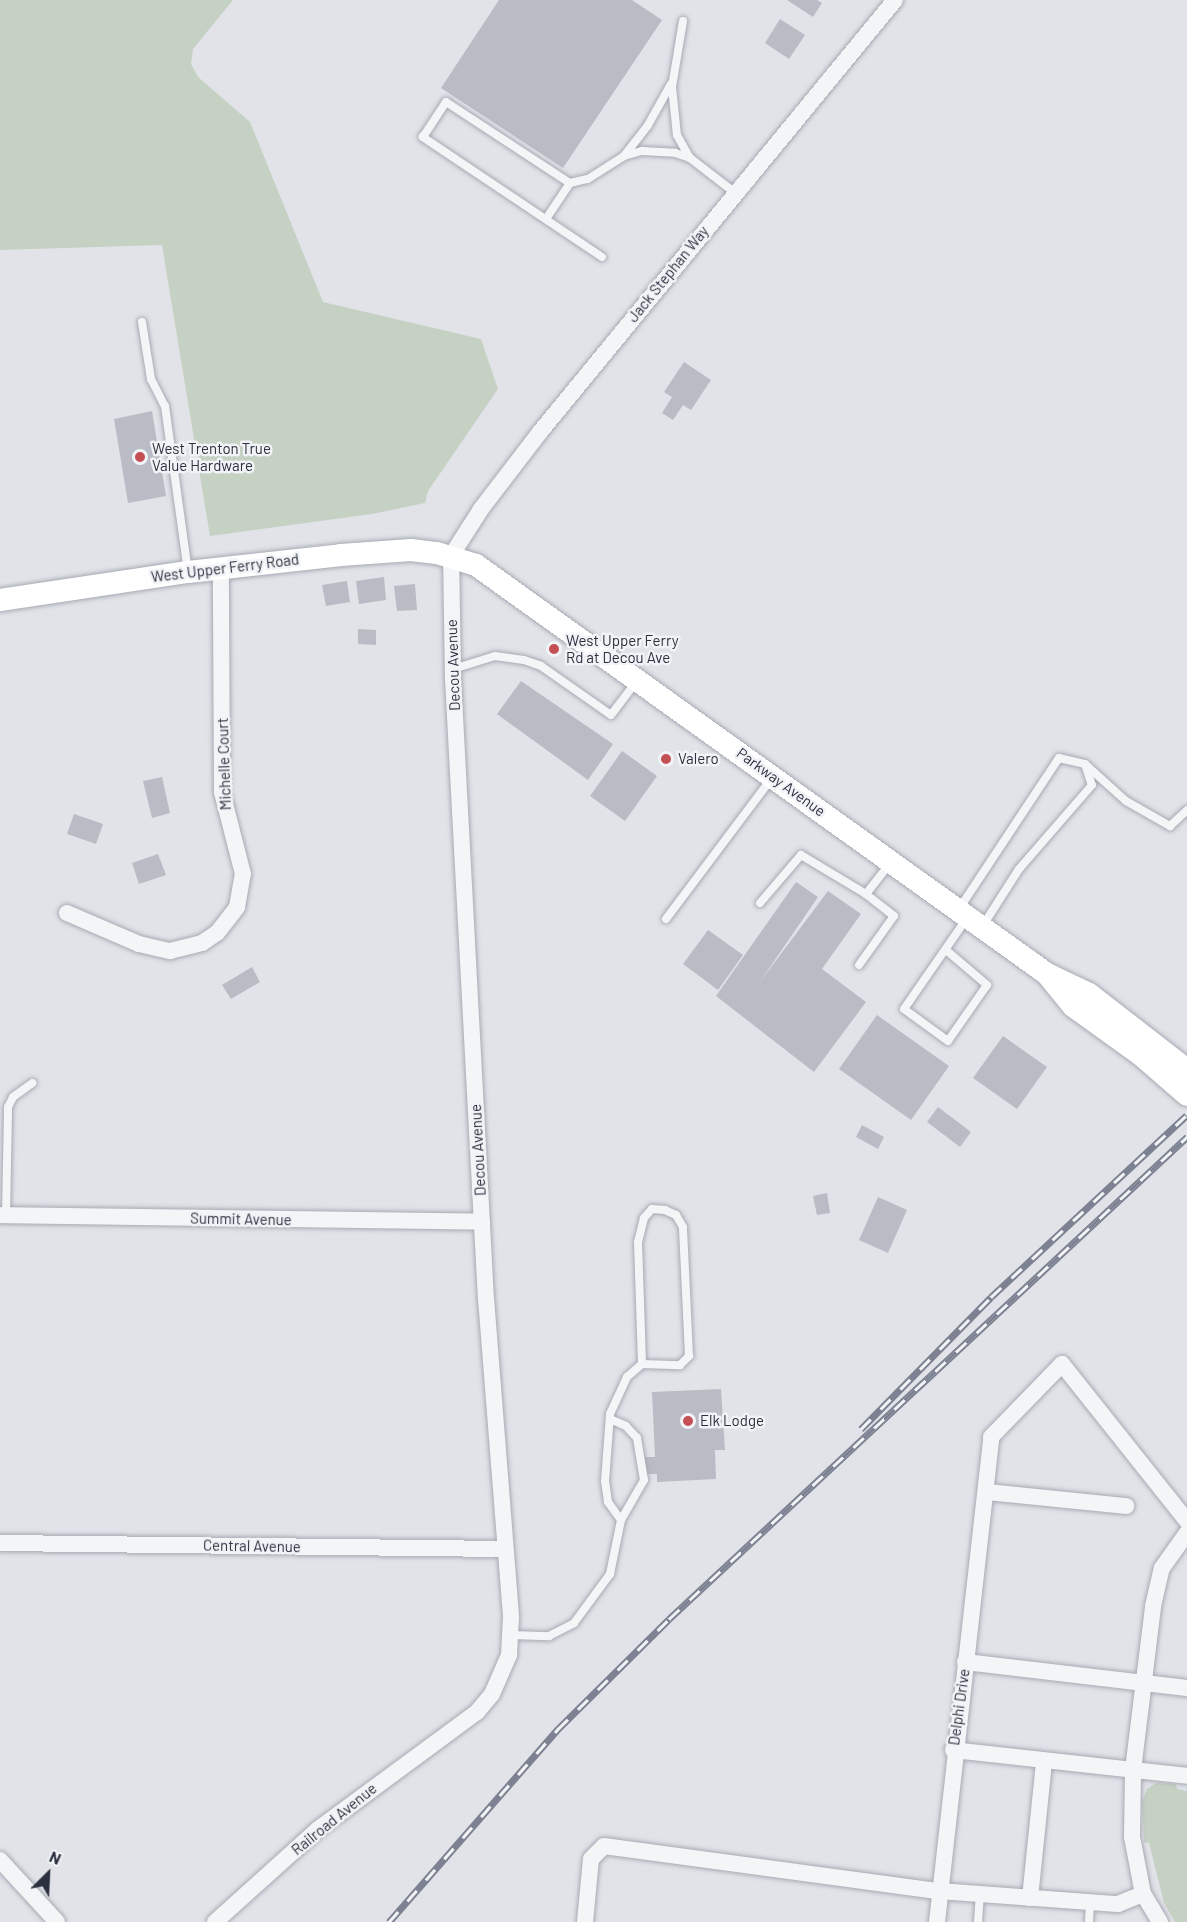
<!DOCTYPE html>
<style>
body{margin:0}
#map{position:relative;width:1187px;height:1922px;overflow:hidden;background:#e1e3e9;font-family:Barlow,sans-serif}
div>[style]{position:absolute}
.green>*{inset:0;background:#c5d2c3}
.building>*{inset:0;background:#b9bcc5}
.roads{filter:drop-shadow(0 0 2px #a7aab3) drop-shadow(0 0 2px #a7aab3)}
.lane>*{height:8px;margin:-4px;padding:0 4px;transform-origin:4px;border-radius:4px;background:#f4f5f7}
.street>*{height:16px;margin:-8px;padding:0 8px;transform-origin:8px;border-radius:8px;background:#f4f5f7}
.secondary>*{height:22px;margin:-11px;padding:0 11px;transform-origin:11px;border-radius:11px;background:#fff}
.rail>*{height:7px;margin-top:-3.5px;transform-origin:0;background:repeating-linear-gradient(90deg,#f1f3f6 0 14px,#7c8291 0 28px);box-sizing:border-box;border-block:2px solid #7c8291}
.dots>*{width:16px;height:16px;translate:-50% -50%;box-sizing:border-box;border:3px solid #f1f3f6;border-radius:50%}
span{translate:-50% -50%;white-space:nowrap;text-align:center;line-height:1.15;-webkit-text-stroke:5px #f1f3f6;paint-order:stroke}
.street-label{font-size:15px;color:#2b303f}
.poi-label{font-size:15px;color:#2b303f}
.left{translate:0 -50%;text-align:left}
.north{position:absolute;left:18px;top:1844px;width:60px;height:60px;-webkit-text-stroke:4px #f1f3f6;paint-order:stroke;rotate:24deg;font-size:16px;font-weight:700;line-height:24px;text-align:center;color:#2b303f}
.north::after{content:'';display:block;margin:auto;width:21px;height:27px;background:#2b303f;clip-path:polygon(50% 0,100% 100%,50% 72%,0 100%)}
</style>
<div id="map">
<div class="green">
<i style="clip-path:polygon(0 0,233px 0,193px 49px,191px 64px,198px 77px,250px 122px,323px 302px,481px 339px,498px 389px,428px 491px,425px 503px,372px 514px,210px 536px,162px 245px,0 250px)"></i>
<i style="clip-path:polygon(1156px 1783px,1176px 1784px,1177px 1789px,1187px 1791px,1187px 1922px,1175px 1922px,1164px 1903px,1149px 1843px,1144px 1842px,1142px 1802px,1147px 1789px)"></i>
</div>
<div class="building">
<i style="clip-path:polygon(499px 0,632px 0,662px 20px,563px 168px,441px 88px)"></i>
<i style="clip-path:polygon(787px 0,817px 0,822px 3px,813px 17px)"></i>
<i style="clip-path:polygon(780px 19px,805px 35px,789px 59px,765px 43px)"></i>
<i style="clip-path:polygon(684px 362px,711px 380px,691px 410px,683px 405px,673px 420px,662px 413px,672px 397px,664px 392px)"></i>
<i style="clip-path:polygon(152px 411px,166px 496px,128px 503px,114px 419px)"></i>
<i style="clip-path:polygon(384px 577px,386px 600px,359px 604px,356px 581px)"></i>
<i style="clip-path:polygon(347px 581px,350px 602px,326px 606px,322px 585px)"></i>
<i style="clip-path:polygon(415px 584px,417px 610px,397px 611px,394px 586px)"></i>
<i style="clip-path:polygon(358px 629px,376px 630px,376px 645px,358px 644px)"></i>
<i style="clip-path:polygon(521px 681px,613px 744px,588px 780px,497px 714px)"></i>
<i style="clip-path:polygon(622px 751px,657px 776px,625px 821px,590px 796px)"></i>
<i style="clip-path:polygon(162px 777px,170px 813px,152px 818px,143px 781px)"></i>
<i style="clip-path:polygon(74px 814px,103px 824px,96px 844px,67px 834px)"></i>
<i style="clip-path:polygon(158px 854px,166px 875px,139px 884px,132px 863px)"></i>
<i style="clip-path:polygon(796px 882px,818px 897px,759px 983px,828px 891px,861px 914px,822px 969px,866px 1002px,814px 1072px,716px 996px)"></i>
<i style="clip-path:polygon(708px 930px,743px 955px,718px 990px,683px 964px)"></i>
<i style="clip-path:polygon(252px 967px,260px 982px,231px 999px,222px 985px)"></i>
<i style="clip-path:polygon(877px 1015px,949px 1066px,911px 1120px,839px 1069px)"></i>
<i style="clip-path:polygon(1003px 1036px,1047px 1067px,1017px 1109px,973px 1078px)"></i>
<i style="clip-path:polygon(938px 1107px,971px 1132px,960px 1147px,927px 1122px)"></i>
<i style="clip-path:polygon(862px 1125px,884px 1137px,878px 1149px,856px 1137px)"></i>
<i style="clip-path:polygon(827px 1193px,830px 1213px,817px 1215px,813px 1196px)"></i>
<i style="clip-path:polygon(878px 1197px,907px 1210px,888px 1253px,859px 1240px)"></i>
<i style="clip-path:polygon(721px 1389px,725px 1450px,715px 1450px,716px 1479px,657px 1482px,657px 1474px,646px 1474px,645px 1457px,655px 1457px,652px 1392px)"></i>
</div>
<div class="roads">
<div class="lane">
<i style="left:683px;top:21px;width:67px;rotate:99.5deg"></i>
<i style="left:672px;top:87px;width:48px;rotate:84.1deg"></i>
<i style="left:677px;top:135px;width:26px;rotate:61deg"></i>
<i style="left:690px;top:158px;width:56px;rotate:37.7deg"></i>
<i style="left:624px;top:156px;width:39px;rotate:-52deg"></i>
<i style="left:648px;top:125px;width:47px;rotate:-60.7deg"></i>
<i style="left:546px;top:219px;width:43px;rotate:-56.3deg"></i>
<i style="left:602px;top:257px;width:216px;rotate:-146.2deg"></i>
<i style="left:423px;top:137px;width:42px;rotate:-56.7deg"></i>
<i style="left:446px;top:102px;width:148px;rotate:33.2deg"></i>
<i style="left:570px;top:183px;width:18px;rotate:-13deg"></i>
<i style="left:588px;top:179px;width:43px;rotate:-32.6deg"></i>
<i style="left:624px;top:156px;width:19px;rotate:-16deg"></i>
<i style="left:642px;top:151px;width:33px;rotate:3deg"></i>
<i style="left:675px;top:153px;width:16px;rotate:18deg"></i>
<i style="left:142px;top:322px;width:58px;rotate:81deg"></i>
<i style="left:151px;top:379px;width:30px;rotate:63deg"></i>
<i style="left:165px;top:406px;width:167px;rotate:82.1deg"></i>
<i style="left:453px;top:669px;width:44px;rotate:-17.2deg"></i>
<i style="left:495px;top:656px;width:29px;rotate:8deg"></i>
<i style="left:524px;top:660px;width:18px;rotate:19deg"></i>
<i style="left:541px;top:666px;width:85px;rotate:35deg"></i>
<i style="left:611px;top:715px;width:41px;rotate:-52.9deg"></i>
<i style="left:1086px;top:765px;width:54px;rotate:42deg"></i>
<i style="left:1126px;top:801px;width:51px;rotate:29.6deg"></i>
<i style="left:1170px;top:826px;width:23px;rotate:-43deg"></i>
<i style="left:760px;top:903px;width:63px;rotate:-49.5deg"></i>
<i style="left:801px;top:855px;width:76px;rotate:31deg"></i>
<i style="left:959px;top:909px;width:181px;rotate:-56.5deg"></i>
<i style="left:1059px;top:758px;width:27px;rotate:13deg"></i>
<i style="left:1085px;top:764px;width:22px;rotate:72deg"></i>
<i style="left:1092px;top:785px;width:111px;rotate:131deg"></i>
<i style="left:1019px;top:869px;width:69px;rotate:122.5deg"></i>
<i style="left:666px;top:919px;width:176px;rotate:-53.1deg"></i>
<i style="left:946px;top:950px;width:54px;rotate:40.5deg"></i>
<i style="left:987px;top:985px;width:68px;rotate:124.9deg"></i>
<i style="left:948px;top:1041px;width:54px;rotate:-144deg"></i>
<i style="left:904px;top:1009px;width:111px;rotate:-55.3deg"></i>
<i style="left:859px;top:965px;width:60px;rotate:-54.5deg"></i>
<i style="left:894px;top:916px;width:36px;rotate:-142deg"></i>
<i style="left:866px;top:894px;width:41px;rotate:-52deg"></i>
<i style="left:6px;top:1215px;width:108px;rotate:-88.9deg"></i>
<i style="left:8px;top:1107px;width:11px;rotate:-63deg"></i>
<i style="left:13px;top:1097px;width:24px;rotate:-36deg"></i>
<i style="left:621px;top:1520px;width:22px;rotate:-126deg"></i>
<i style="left:608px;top:1502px;width:21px;rotate:-98deg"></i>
<i style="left:605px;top:1481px;width:67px;rotate:-85.7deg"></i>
<i style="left:610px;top:1414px;width:41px;rotate:-65.3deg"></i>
<i style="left:627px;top:1377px;width:20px;rotate:-41deg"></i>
<i style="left:642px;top:1364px;width:38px;rotate:2deg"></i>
<i style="left:680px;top:1365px;width:13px;rotate:-45deg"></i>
<i style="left:689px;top:1356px;width:129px;rotate:-92.7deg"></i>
<i style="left:683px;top:1227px;width:14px;rotate:-120deg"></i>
<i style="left:676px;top:1215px;width:12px;rotate:-156deg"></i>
<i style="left:665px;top:1210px;width:13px;rotate:-176deg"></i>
<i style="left:652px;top:1209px;width:12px;rotate:132deg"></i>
<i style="left:644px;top:1218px;width:25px;rotate:104deg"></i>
<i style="left:638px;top:1242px;width:122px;rotate:88.1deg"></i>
<i style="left:511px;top:1635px;width:38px;rotate:2deg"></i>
<i style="left:549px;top:1636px;width:28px;rotate:-27deg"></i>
<i style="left:574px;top:1623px;width:61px;rotate:-53.7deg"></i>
<i style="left:610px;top:1574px;width:55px;rotate:-78.5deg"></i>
<i style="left:621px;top:1520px;width:46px;rotate:-60.1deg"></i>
<i style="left:644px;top:1480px;width:43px;rotate:-99.5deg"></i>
<i style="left:637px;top:1438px;width:16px;rotate:-133deg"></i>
<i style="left:626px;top:1426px;width:17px;rotate:-156deg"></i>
<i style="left:978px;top:1922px;width:28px;rotate:-86deg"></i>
<i style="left:1089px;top:1922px;width:19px;rotate:-87deg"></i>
</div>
<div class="street">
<i style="left:67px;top:913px;width:78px;rotate:23.3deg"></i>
<i style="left:139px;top:944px;width:32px;rotate:13deg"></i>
<i style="left:170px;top:951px;width:33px;rotate:-14deg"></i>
<i style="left:202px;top:943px;width:18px;rotate:-34deg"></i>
<i style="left:217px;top:933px;width:33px;rotate:-52deg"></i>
<i style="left:237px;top:907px;width:34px;rotate:-80deg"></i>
<i style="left:243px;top:874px;width:85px;rotate:-104.4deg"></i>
<i style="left:222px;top:792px;width:224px;rotate:-90.3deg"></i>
<i style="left:0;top:1215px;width:482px;rotate:0.8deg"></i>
<i style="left:988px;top:1492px;width:139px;rotate:5.8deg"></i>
<i style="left:0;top:1543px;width:505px;rotate:0.68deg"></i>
<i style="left:965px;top:1662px;width:224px;rotate:6.7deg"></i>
<i style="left:953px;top:1750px;width:235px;rotate:6.3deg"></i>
<i style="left:0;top:1860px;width:84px;rotate:47.4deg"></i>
<i style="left:1030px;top:1898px;width:137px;rotate:-84.1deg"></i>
<i style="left:215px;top:1922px;width:137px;rotate:-42deg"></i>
<i style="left:317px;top:1830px;width:199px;rotate:-36.4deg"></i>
<i style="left:477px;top:1712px;width:23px;rotate:-50deg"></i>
<i style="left:492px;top:1694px;width:43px;rotate:-66.4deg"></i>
<i style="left:509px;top:1655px;width:39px;rotate:-87deg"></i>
<i style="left:511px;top:1616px;width:317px;rotate:-94.5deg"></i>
<i style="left:486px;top:1300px;width:622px;rotate:-93.04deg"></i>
<i style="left:453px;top:679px;width:123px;rotate:-90.9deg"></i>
<i style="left:451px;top:556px;width:56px;rotate:-57.4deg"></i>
<i style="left:481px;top:509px;width:97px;rotate:-52.5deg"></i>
<i style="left:540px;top:432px;width:559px;rotate:-50.59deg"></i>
<i style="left:585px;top:1922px;width:63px;rotate:-84.6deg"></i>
<i style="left:591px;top:1859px;width:18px;rotate:-45deg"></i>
<i style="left:604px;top:1846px;width:338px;rotate:7.7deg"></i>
<i style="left:939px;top:1891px;width:179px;rotate:4.2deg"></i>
<i style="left:1118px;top:1904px;width:27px;rotate:-22deg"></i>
<i style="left:937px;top:1922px;width:488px;rotate:-83.6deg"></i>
<i style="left:991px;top:1437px;width:102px;rotate:-45.8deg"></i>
<i style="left:1062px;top:1364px;width:201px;rotate:51.5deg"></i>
<i style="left:1160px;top:1922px;width:33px;rotate:-121deg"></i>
<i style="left:1143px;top:1894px;width:58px;rotate:-100.9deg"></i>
<i style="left:1132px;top:1837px;width:67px;rotate:-89.1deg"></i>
<i style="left:1133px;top:1770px;width:165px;rotate:-83deg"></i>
<i style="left:1153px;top:1606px;width:39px;rotate:-77deg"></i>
<i style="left:1162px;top:1568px;width:43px;rotate:-54.5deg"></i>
</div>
<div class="secondary">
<i style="left:0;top:600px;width:190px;rotate:-8.5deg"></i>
<i style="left:188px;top:572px;width:154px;rotate:-6.3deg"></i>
<i style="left:341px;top:555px;width:70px;rotate:-4.1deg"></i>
<i style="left:411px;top:550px;width:26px;rotate:7deg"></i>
<i style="left:437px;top:553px;width:41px;rotate:17.1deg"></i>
<i style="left:476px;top:565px;width:702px;rotate:35.61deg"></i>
<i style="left:1047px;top:974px;width:47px;rotate:25.5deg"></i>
<i style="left:1089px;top:994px;width:124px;rotate:37.8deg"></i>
<i style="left:1047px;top:974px;width:41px;rotate:50.9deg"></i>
<i style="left:1073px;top:1006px;width:84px;rotate:35.8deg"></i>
<i style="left:1141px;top:1055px;width:61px;rotate:41deg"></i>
</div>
</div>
<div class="rail">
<i style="left:861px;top:1429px;width:185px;rotate:-45.4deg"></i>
<i style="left:991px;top:1297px;width:267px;rotate:-42.9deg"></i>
<i style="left:389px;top:1922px;width:257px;rotate:-48.8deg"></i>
<i style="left:558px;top:1729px;width:156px;rotate:-44.7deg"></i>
<i style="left:669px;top:1619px;width:708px;rotate:-42.94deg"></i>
</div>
<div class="dots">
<i style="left:140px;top:457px;background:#c45056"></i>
<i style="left:554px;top:649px;background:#c45056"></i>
<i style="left:666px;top:759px;background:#c45056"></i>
<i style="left:688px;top:1421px;background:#c45056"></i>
</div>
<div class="street-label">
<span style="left:668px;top:274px;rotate:-51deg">Jack Stephan Way</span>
<span style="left:225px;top:568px;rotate:-7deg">West Upper Ferry Road</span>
<span style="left:453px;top:665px;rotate:-92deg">Decou Avenue</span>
<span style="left:224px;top:764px;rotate:-92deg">Michelle Court</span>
<span style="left:781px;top:782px;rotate:36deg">Parkway Avenue</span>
<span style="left:478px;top:1150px;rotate:-93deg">Decou Avenue</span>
<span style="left:241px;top:1219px;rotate:1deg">Summit Avenue</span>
<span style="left:252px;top:1546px;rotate:1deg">Central Avenue</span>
<span style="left:959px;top:1707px;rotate:-82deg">Delphi Drive</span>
<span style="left:334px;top:1819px;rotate:-39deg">Railroad Avenue</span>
</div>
<div class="poi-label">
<span class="left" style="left:152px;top:457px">West Trenton True<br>Value Hardware</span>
<span class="left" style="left:566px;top:649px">West Upper Ferry<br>Rd at Decou Ave</span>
<span class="left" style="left:678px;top:759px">Valero</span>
<span class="left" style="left:700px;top:1421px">Elk Lodge</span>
</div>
<div class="north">N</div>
</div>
